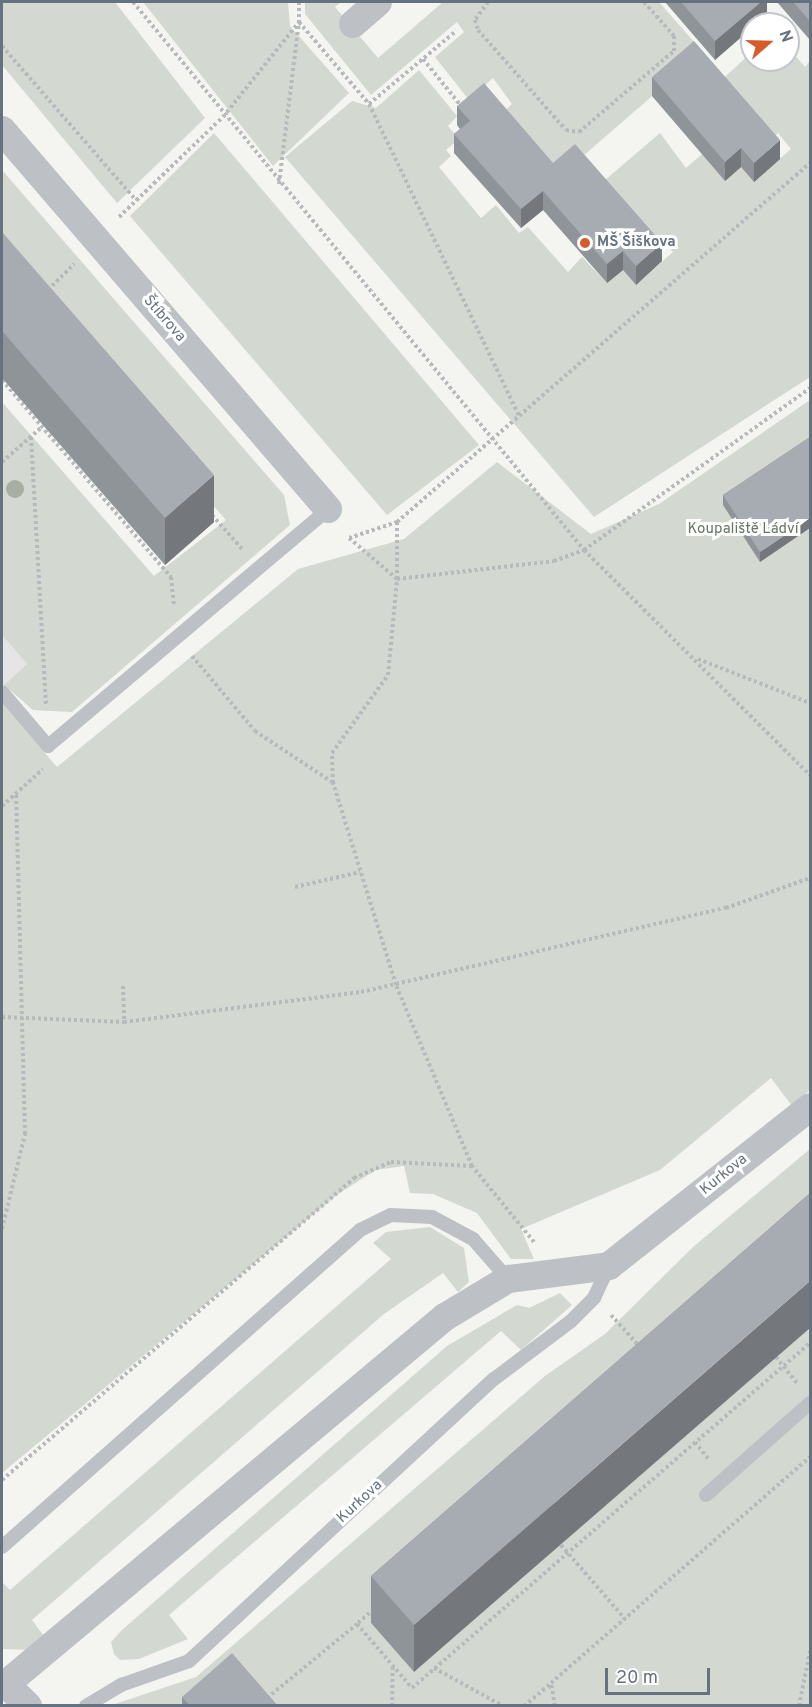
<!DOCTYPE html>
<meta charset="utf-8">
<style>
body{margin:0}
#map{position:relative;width:812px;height:1707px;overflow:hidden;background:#f4f4f0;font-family:Overpass,sans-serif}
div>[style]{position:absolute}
.built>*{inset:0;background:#e4e5e4}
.green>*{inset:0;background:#d3d9d0}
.path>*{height:4px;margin-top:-2px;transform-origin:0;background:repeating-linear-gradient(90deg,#b7b9bc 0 3px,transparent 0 6px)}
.lane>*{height:14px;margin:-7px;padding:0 7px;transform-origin:7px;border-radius:7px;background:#bdc0c4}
.street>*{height:28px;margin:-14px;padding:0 14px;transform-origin:14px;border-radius:14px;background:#bdc0c4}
.trees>*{width:18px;height:18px;margin:-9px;border-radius:50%;background:#a6afa2}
.wall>*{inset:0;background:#8f9499}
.shaded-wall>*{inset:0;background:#74787d}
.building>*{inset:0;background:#a6acb2}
.dots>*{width:16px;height:16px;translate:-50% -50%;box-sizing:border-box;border:3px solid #fff;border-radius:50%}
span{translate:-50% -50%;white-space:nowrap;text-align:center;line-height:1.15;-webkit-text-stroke:6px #fff;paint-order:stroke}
.poi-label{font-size:15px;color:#65727f;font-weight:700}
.left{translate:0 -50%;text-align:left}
.street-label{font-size:15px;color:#65727f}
.park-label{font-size:15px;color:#667763}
.frame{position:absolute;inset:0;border:3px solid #65727f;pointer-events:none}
.north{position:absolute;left:740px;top:12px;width:60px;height:60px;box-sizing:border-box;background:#fff;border:2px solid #c1c7cc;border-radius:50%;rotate:70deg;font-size:16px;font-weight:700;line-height:24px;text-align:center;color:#65727f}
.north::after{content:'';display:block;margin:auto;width:21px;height:27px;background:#d65c2e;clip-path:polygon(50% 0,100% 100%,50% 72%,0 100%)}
.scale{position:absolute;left:605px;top:1668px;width:105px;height:27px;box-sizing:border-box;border:3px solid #65727f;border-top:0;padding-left:8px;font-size:18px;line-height:21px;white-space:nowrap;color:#65727f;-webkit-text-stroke:4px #fff;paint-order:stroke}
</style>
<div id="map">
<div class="built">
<i style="clip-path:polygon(2px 635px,27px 664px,2px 687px)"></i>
</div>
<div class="green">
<i style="clip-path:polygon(2px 2px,115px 2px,205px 118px,117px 203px,2px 65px)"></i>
<i style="clip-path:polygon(143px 2px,288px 2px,290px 26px,349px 93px,273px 166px)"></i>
<i style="clip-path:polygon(305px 2px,341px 2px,335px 7px,378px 58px,443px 2px,659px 2px,703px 52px,553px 182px,497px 118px,512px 104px,493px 78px,469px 100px,435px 57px,464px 32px,457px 22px,371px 95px,305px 14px)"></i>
<i style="clip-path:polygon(788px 47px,805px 67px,810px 61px,810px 377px,594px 517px,285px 157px,352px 101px,376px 108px,419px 70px,457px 116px,448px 126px,459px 139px,446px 150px,451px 156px,439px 167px,481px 218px,496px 205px,519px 233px,528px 227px,568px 272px,582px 257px,607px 283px,623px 270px,636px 285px,673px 252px,659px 236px,648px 245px,597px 187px,660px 133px,686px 168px,702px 154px,725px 180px,741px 167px,754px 181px,791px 149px,778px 133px,766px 143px,716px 85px,752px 52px,752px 60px,788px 60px)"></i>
<i style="clip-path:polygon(214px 133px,479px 445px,387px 515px,130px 216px)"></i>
<i style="clip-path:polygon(2px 170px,284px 495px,290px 525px,72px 712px,33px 710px,4px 685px,27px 664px,2px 635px,2px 402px,154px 576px,226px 520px,2px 264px)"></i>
<i style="clip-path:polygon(810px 400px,810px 1090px,792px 1106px,771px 1078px,660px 1170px,521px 1229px,534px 1259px,511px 1259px,477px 1213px,433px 1194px,410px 1193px,404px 1166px,376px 1170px,338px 1194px,2px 1473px,2px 703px,57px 767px,298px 569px,404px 539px,497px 462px,591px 534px,659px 504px)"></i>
<i style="clip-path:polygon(810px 1149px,810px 1240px,371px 1623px,414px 1672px,810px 1327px,810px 1705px,109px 1706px,196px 1677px,545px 1376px,605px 1334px,693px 1247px)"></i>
<i style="clip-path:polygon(430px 1227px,464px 1248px,469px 1282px,458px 1292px,443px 1273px,384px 1314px,32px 1620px,46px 1639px,29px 1650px,2px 1649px,2px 1582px,10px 1590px,391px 1259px,373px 1243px,386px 1232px)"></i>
<i style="clip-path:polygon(560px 1293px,572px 1305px,521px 1350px,501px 1331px,169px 1615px,188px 1639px,139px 1659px,120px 1660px,114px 1654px,111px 1642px,122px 1630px,447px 1346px,517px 1305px,529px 1308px)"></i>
</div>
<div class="path">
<i style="left:133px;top:2px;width:710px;rotate:50.55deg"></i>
<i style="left:584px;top:550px;width:319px;rotate:44.9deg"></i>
<i style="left:299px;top:2px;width:20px;rotate:90deg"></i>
<i style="left:299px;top:22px;width:108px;rotate:49.5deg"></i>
<i style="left:369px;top:104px;width:346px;rotate:64.3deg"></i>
<i style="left:488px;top:2px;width:22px;rotate:126deg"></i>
<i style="left:475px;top:20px;width:10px;rotate:73deg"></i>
<i style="left:478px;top:30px;width:133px;rotate:48.7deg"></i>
<i style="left:566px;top:130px;width:13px;rotate:9deg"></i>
<i style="left:579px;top:132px;width:125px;rotate:-40.5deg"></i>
<i style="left:674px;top:51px;width:15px;rotate:-90deg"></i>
<i style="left:674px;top:36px;width:45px;rotate:-131.4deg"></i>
<i style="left:2px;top:46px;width:204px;rotate:49deg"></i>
<i style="left:423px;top:59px;width:62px;rotate:50.9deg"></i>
<i style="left:369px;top:104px;width:114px;rotate:-40deg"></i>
<i style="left:279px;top:184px;width:163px;rotate:-83deg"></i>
<i style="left:119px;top:217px;width:144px;rotate:-43.9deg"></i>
<i style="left:223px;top:117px;width:122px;rotate:-51.3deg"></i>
<i style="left:48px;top:290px;width:37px;rotate:-45deg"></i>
<i style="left:2px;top:380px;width:260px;rotate:49.4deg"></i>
<i style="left:171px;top:577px;width:29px;rotate:84deg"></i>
<i style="left:31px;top:437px;width:268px;rotate:86.8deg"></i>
<i style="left:2px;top:462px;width:53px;rotate:-41.2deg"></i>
<i style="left:212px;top:515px;width:47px;rotate:48.5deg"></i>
<i style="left:397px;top:522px;width:57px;rotate:90deg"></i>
<i style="left:397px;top:579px;width:158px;rotate:-6.5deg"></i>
<i style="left:554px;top:561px;width:32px;rotate:-20deg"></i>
<i style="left:584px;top:550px;width:278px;rotate:-35.6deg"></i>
<i style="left:192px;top:656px;width:98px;rotate:50deg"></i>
<i style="left:255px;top:731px;width:92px;rotate:33.5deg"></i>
<i style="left:698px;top:659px;width:120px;rotate:21.4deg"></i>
<i style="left:2px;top:806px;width:55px;rotate:-42.1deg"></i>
<i style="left:295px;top:887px;width:67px;rotate:-13deg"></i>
<i style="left:123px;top:986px;width:36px;rotate:88deg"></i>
<i style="left:2px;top:1017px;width:122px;rotate:2.3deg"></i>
<i style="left:124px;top:1022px;width:239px;rotate:-7.2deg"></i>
<i style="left:361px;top:992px;width:375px;rotate:-13deg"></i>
<i style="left:726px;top:908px;width:89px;rotate:-19.7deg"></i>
<i style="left:2px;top:1229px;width:98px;rotate:-76.4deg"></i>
<i style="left:25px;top:1134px;width:340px;rotate:-91.5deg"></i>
<i style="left:534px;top:1242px;width:98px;rotate:-129.2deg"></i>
<i style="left:472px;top:1166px;width:196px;rotate:-112.8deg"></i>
<i style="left:396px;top:985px;width:212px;rotate:-107.3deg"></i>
<i style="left:333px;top:783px;width:30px;rotate:-92deg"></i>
<i style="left:332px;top:753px;width:96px;rotate:-54.3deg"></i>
<i style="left:388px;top:675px;width:96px;rotate:-84.6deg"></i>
<i style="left:397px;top:579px;width:63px;rotate:-139.5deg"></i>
<i style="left:349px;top:538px;width:51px;rotate:-18.4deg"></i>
<i style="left:397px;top:522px;width:547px;rotate:-41deg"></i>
<i style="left:611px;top:1315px;width:43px;rotate:47.8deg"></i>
<i style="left:776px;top:1357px;width:33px;rotate:51deg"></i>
<i style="left:695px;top:1442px;width:23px;rotate:52deg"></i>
<i style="left:2px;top:1480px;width:464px;rotate:-40.6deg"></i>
<i style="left:354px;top:1178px;width:40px;rotate:-23.4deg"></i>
<i style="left:391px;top:1162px;width:81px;rotate:2.8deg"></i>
<i style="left:561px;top:1545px;width:98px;rotate:49.1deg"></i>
<i style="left:374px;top:1609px;width:23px;rotate:139deg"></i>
<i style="left:357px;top:1624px;width:84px;rotate:49.3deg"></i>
<i style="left:412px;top:1688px;width:527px;rotate:-40.92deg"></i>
<i style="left:434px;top:1668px;width:79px;rotate:28.8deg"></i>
<i style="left:267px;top:1698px;width:117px;rotate:-39.4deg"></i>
<i style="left:392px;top:1706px;width:39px;rotate:-89deg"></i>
<i style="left:524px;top:1706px;width:34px;rotate:-40deg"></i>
<i style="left:555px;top:1706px;width:23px;rotate:-100deg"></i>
<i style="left:551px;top:1683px;width:344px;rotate:-41.1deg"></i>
<i style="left:799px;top:1706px;width:56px;rotate:-78.7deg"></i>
</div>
<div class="lane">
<i style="left:2px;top:692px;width:71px;rotate:49.6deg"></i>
<i style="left:48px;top:746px;width:367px;rotate:-40.2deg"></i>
<i style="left:706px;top:1495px;width:139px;rotate:-41.5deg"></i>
<i style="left:2px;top:1547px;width:478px;rotate:-41.5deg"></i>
<i style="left:360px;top:1230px;width:34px;rotate:-26deg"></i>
<i style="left:391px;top:1215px;width:41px;rotate:2.8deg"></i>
<i style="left:432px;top:1217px;width:47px;rotate:28.2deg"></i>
<i style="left:473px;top:1239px;width:53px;rotate:48.8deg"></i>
<i style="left:86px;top:1706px;width:41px;rotate:-31deg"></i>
<i style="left:121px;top:1685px;width:72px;rotate:-19.4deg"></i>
<i style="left:189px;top:1661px;width:415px;rotate:-42.8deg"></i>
<i style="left:494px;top:1379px;width:95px;rotate:-36.9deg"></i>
<i style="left:570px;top:1322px;width:34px;rotate:-45deg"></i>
<i style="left:594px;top:1298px;width:35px;rotate:-65deg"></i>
</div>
<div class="street">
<i style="left:353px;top:24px;width:33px;rotate:-41deg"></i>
<i style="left:2px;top:130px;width:500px;rotate:49.3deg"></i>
<i style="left:28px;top:1706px;width:31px;rotate:-135deg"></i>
<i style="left:6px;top:1684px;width:572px;rotate:-39.9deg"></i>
<i style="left:445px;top:1317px;width:74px;rotate:-31.1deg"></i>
<i style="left:508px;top:1279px;width:102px;rotate:-7.3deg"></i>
<i style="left:609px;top:1266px;width:256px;rotate:-38.3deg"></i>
</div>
<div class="trees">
<i style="left:15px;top:489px"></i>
</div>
<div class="wall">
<i style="clip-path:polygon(665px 2px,767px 2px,767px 15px,756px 24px,752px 24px,715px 60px)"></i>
<i style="clip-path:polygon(777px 2px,810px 2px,810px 40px)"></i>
<i style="clip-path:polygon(652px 77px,780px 159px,754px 182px,741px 167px,725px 181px,652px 96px)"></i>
<i style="clip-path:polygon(457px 106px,553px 163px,662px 261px,636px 285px,623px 270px,607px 283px,543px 210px,521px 228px,454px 153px,454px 134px,460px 129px,457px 125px)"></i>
<i style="clip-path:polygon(2px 232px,214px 522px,165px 565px,2px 378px)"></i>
<i style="clip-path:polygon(810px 437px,760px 562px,723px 505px,723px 495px)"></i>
<i style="clip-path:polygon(810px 1193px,414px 1672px,371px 1623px,371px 1576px)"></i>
<i style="clip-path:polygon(182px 1697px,278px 1706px,182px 1706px)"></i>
</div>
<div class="shaded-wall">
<i style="clip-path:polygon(761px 2px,767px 2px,767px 15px,756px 24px,752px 24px,752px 28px,715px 60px,715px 41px)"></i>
<i style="clip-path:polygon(780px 140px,780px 159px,754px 182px,754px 163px)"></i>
<i style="clip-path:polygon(741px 148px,741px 167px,725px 181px,725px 162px)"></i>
<i style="clip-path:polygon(543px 191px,543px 210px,521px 228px,521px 209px)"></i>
<i style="clip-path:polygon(662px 243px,662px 261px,636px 285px,636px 266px)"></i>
<i style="clip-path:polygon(623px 251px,623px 270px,607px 283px,607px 264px)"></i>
<i style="clip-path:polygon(214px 475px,214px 522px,165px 565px,165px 518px)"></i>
<i style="clip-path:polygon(810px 518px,810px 528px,760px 562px,760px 552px)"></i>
<i style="clip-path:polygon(810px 1281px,810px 1328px,414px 1672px,414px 1625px)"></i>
</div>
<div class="building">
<i style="clip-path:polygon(681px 2px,761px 2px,715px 41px)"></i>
<i style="clip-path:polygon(793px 2px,810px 2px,810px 21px)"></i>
<i style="clip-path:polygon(694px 41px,780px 140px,754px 163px,741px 148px,725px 162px,652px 77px)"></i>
<i style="clip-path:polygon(484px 83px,553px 163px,575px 144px,662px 243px,636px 266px,623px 251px,607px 264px,543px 191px,521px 209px,454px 134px,470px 121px,457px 106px)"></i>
<i style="clip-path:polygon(2px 232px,214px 475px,165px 518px,2px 331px)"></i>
<i style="clip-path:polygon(810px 437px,810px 518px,760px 552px,723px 495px)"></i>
<i style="clip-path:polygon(810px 1193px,810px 1281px,414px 1625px,371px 1576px)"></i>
<i style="clip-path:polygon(232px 1653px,278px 1706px,190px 1706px,182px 1697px)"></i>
</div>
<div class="dots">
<i style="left:585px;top:243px;background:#d65c2e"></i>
</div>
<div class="poi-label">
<span class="left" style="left:597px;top:243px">MŠ Šiškova</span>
</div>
<div class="street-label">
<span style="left:164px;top:319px;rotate:49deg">Štíbrova</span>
<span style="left:724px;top:1175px;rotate:-39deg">Kurkova</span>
<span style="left:360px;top:1502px;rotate:-43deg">Kurkova</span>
</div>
<div class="park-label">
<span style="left:743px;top:530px">Koupaliště Ládví</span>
</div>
<div class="frame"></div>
<div class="north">N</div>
<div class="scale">20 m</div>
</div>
